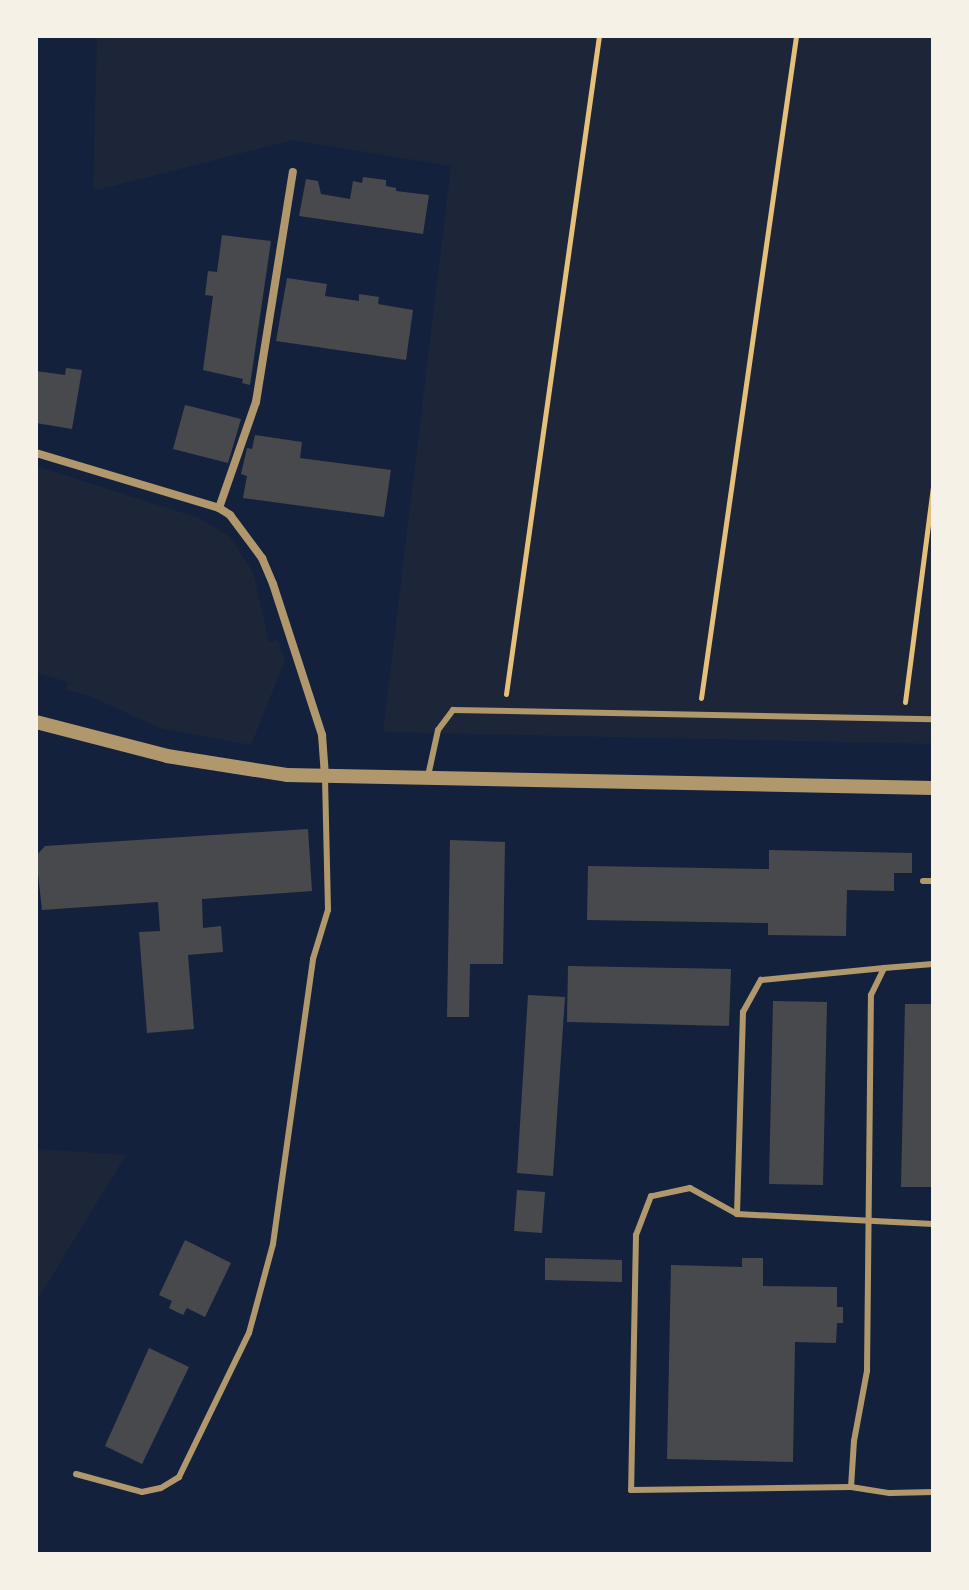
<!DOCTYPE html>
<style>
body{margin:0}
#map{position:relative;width:969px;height:1590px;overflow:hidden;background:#14213d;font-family:"Playfair Display",serif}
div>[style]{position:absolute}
.green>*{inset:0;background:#1d2539}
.building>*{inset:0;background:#48494c}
.path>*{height:5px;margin:-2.5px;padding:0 2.5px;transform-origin:2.5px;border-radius:2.5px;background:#e5c07b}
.service>*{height:6px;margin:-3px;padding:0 3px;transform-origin:3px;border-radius:3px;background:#b1986c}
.minor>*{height:8px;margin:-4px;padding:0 4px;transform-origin:4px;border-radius:4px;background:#b1986c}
.tertiary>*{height:14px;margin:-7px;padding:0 7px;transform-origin:7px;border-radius:7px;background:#b1986c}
span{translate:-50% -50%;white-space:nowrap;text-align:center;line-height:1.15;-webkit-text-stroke:8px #f6f1e7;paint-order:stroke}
.frame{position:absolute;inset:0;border:38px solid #f6f1e7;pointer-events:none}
</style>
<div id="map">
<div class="green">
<i style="clip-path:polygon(97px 36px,933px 36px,933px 744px,383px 732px,451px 166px,293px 140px,93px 191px)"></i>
<i style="clip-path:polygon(36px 466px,202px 519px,230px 537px,253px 572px,269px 642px,278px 640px,285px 660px,251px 745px,159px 728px,90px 696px,66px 690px,68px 682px,36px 673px)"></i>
<i style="clip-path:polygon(36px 1149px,126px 1155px,36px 1302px)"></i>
</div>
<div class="building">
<i style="clip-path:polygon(363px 177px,386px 180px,386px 186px,396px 188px,396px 191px,429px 195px,423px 234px,299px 216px,306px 179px,318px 181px,321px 194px,350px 199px,353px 181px,362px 183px)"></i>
<i style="clip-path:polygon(222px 235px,271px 241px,250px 385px,242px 383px,243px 379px,203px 370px,213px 296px,205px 295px,208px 271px,217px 272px)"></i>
<i style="clip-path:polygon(287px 278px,327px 284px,325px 296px,359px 301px,359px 294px,379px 297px,378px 304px,413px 310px,406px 360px,276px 341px)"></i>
<i style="clip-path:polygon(66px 368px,82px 370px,72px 429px,36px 423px,36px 371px,65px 375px)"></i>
<i style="clip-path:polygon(185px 405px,241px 419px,228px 463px,173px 449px)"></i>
<i style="clip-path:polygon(255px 435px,302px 442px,300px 458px,391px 470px,384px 517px,243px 498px,247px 476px,241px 474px,247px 448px,252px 449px)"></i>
<i style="clip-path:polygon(308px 829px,312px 891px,202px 899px,203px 928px,221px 926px,223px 952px,188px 955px,194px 1029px,147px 1033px,139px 932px,160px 931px,158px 902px,42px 910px,36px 856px,45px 846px)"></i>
<i style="clip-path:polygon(450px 840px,505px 842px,503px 964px,470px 964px,469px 1017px,447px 1017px)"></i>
<i style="clip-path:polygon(769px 850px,912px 853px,912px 873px,894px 873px,894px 891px,847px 890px,846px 936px,768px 935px,768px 923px,587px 920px,588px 866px,769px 869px)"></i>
<i style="clip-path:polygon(568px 966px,731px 969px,729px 1026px,567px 1022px)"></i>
<i style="clip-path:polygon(528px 995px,565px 997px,553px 1176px,517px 1173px)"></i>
<i style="clip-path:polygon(773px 1001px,827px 1002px,823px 1185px,769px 1184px)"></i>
<i style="clip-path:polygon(905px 1004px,933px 1004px,933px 1187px,901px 1187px)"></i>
<i style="clip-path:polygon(517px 1190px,545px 1192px,542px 1233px,514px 1231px)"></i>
<i style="clip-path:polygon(185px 1240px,231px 1263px,205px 1317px,187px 1308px,183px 1315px,169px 1308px,172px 1301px,159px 1295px)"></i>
<i style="clip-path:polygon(545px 1258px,622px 1260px,622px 1282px,545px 1280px)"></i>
<i style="clip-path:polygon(742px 1258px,763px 1258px,763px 1286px,837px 1287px,837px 1307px,843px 1307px,843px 1323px,837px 1323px,836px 1343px,795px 1342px,793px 1462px,667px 1459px,671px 1265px,742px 1267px)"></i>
<i style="clip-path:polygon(149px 1348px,189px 1367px,142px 1464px,105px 1446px)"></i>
</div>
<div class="path">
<i style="left:506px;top:694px;width:665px;rotate:-81.96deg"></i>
<i style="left:701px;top:698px;width:669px;rotate:-81.83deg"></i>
<i style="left:905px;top:702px;width:219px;rotate:-82.6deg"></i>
</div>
<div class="service">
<i style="left:428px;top:776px;width:47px;rotate:-77.7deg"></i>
<i style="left:438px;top:730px;width:25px;rotate:-53deg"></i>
<i style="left:453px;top:710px;width:480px;rotate:1.1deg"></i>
<i style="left:923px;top:881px;width:10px"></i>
<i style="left:737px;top:1214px;width:202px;rotate:-88.3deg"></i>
<i style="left:743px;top:1012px;width:37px;rotate:-61deg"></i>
<i style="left:761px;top:980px;width:124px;rotate:-5.6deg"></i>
<i style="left:933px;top:1224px;width:196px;rotate:-177.1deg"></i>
<i style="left:737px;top:1214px;width:54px;rotate:-151deg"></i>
<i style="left:690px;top:1188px;width:40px;rotate:168deg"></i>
<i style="left:651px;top:1196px;width:42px;rotate:111deg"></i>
<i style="left:636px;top:1235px;width:255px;rotate:91.1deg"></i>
<i style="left:631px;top:1490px;width:220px;rotate:-0.8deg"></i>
<i style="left:851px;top:1487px;width:39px;rotate:9deg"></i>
<i style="left:890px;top:1493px;width:43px;rotate:-1.3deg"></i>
<i style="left:76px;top:1474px;width:68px;rotate:15.3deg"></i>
<i style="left:142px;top:1492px;width:19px;rotate:-12deg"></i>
<i style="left:161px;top:1488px;width:21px;rotate:-31deg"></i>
<i style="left:179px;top:1477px;width:160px;rotate:-64.1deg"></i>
<i style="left:249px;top:1333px;width:92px;rotate:-74.9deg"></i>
<i style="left:273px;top:1244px;width:288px;rotate:-82deg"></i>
<i style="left:313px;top:959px;width:51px;rotate:-73deg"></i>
<i style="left:328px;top:910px;width:133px;rotate:-91.3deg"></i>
<i style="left:851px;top:1487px;width:46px;rotate:-86.3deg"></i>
<i style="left:854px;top:1441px;width:71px;rotate:-79.5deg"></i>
<i style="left:867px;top:1371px;width:376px;rotate:-89.4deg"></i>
<i style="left:871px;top:995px;width:30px;rotate:-64deg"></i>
<i style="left:884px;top:968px;width:49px;rotate:-4.7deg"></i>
</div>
<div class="minor">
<i style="left:36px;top:453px;width:191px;rotate:16.7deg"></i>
<i style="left:219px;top:508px;width:13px;rotate:32deg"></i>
<i style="left:230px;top:515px;width:54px;rotate:53.3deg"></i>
<i style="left:262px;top:558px;width:28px;rotate:67deg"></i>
<i style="left:273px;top:584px;width:159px;rotate:72deg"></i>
<i style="left:322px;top:735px;width:41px;rotate:85.8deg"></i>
<i style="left:219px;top:508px;width:112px;rotate:-70.8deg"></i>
<i style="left:256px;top:402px;width:233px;rotate:-80.9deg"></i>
</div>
<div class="tertiary">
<i style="left:36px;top:722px;width:135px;rotate:14.5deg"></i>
<i style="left:167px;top:756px;width:121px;rotate:9deg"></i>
<i style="left:287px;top:775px;width:646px;rotate:1.15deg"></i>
</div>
<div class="frame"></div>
</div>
